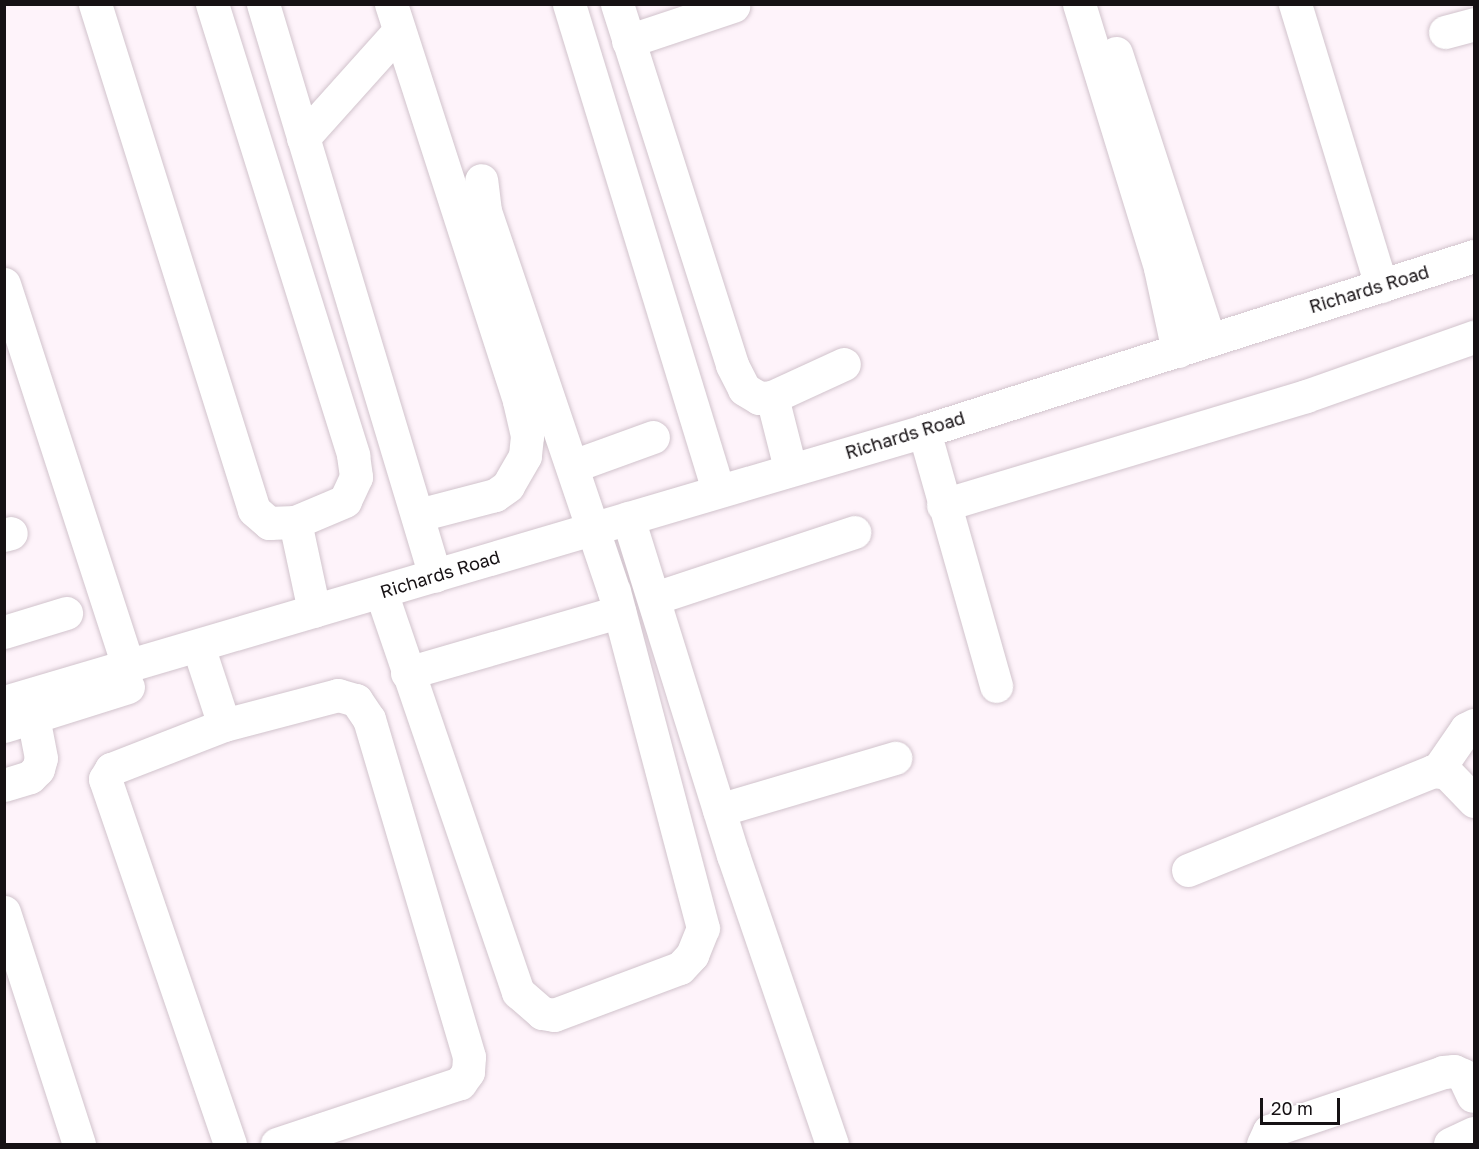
<!DOCTYPE html>
<style>
body{margin:0}
#map{position:relative;width:1479px;height:1149px;overflow:hidden;background:#fef3fa;font-family:"Golos Text",sans-serif}
div>[style]{position:absolute}
.roads{filter:drop-shadow(0 0 2px #d1c3cc) drop-shadow(0 0 2px #d1c3cc)}
.minor>*{height:33px;margin:-16.5px;padding:0 16.5px;transform-origin:16.5px;border-radius:16.5px;background:#fff}
span{translate:-50% -50%;white-space:nowrap;text-align:center;line-height:1.15;-webkit-text-stroke:4.5px #fff;paint-order:stroke}
.street-label{font-size:18px;color:#161114}
.frame{position:absolute;inset:0;border:6px solid #161114;pointer-events:none}
.scale{position:absolute;left:1260px;top:1098px;width:80px;height:27px;box-sizing:border-box;border:3px solid #161114;border-top:0;padding-left:8px;font-size:18px;line-height:21px;white-space:nowrap;color:#161114;-webkit-text-stroke:4px #fff;paint-order:stroke}
</style>
<div id="map">
<div class="roads">
<div class="minor">
<i style="left:95px;top:4px;width:530px;rotate:72.56deg"></i>
<i style="left:254px;top:510px;width:20px;rotate:41deg"></i>
<i style="left:269px;top:523px;width:26px;rotate:-2deg"></i>
<i style="left:295px;top:522px;width:91px;rotate:77.9deg"></i>
<i style="left:212px;top:4px;width:473px;rotate:72.6deg"></i>
<i style="left:353px;top:455px;width:22px;rotate:82deg"></i>
<i style="left:356px;top:477px;width:26px;rotate:115deg"></i>
<i style="left:345px;top:501px;width:54px;rotate:157.2deg"></i>
<i style="left:263px;top:4px;width:597px;rotate:73.26deg"></i>
<i style="left:391px;top:4px;width:417px;rotate:72.1deg"></i>
<i style="left:519px;top:401px;width:36px;rotate:77deg"></i>
<i style="left:527px;top:436px;width:20px;rotate:96deg"></i>
<i style="left:525px;top:456px;width:34px;rotate:120deg"></i>
<i style="left:508px;top:486px;width:16px;rotate:145deg"></i>
<i style="left:495px;top:495px;width:80px;rotate:165.4deg"></i>
<i style="left:569px;top:4px;width:508px;rotate:72.96deg"></i>
<i style="left:617px;top:4px;width:379px;rotate:72.3deg"></i>
<i style="left:732px;top:365px;width:27px;rotate:63deg"></i>
<i style="left:744px;top:389px;width:17px;rotate:31deg"></i>
<i style="left:759px;top:398px;width:13px;rotate:-4deg"></i>
<i style="left:772px;top:397px;width:79px;rotate:-24.6deg"></i>
<i style="left:1079px;top:4px;width:276px;rotate:72.9deg"></i>
<i style="left:1160px;top:268px;width:85px;rotate:77.8deg"></i>
<i style="left:1295px;top:4px;width:295px;rotate:73deg"></i>
<i style="left:1445px;top:32px;width:30px;rotate:-15deg"></i>
<i style="left:628px;top:41px;width:111px;rotate:-18.4deg"></i>
<i style="left:1116px;top:53px;width:302px;rotate:72deg"></i>
<i style="left:303px;top:138px;width:144px;rotate:-48.1deg"></i>
<i style="left:4px;top:284px;width:401px;rotate:72deg"></i>
<i style="left:772px;top:397px;width:73px;rotate:75.8deg"></i>
<i style="left:924px;top:431px;width:265px;rotate:74.2deg"></i>
<i style="left:573px;top:466px;width:85px;rotate:-19.9deg"></i>
<i style="left:943px;top:505px;width:379px;rotate:-16.7deg"></i>
<i style="left:1306px;top:396px;width:178px;rotate:-19.4deg"></i>
<i style="left:628px;top:518px;width:353px;rotate:72.7deg"></i>
<i style="left:733px;top:855px;width:305px;rotate:71.1deg"></i>
<i style="left:4px;top:535px;width:7px;rotate:-16deg"></i>
<i style="left:381px;top:592px;width:423px;rotate:71.1deg"></i>
<i style="left:518px;top:992px;width:32px;rotate:41deg"></i>
<i style="left:542px;top:1013px;width:12px;rotate:9deg"></i>
<i style="left:554px;top:1015px;width:134px;rotate:-20.5deg"></i>
<i style="left:680px;top:968px;width:18px;rotate:-47deg"></i>
<i style="left:692px;top:955px;width:29px;rotate:-68deg"></i>
<i style="left:703px;top:928px;width:348px;rotate:-104.8deg"></i>
<i style="left:614px;top:592px;width:402px;rotate:-108.7deg"></i>
<i style="left:485px;top:211px;width:31px;rotate:-97deg"></i>
<i style="left:655px;top:598px;width:210px;rotate:-18.3deg"></i>
<i style="left:4px;top:632px;width:65px;rotate:-17deg"></i>
<i style="left:203px;top:661px;width:67px;rotate:71.8deg"></i>
<i style="left:407px;top:673px;width:221px;rotate:-16.1deg"></i>
<i style="left:4px;top:702px;width:959px;rotate:-16.41deg"></i>
<i style="left:924px;top:431px;width:577px;rotate:-17.65deg"></i>
<i style="left:4px;top:726px;width:130px;rotate:-17.5deg"></i>
<i style="left:1437px;top:771px;width:51px;rotate:-55.4deg"></i>
<i style="left:1466px;top:729px;width:9px;rotate:-27deg"></i>
<i style="left:4px;top:785px;width:27px;rotate:-17deg"></i>
<i style="left:30px;top:777px;width:11px;rotate:-45deg"></i>
<i style="left:38px;top:769px;width:11px;rotate:-75deg"></i>
<i style="left:41px;top:758px;width:42px;rotate:-101deg"></i>
<i style="left:719px;top:810px;width:184px;rotate:-16.5deg"></i>
<i style="left:1188px;top:870px;width:264px;rotate:-22deg"></i>
<i style="left:1433px;top:771px;width:14px;rotate:8deg"></i>
<i style="left:1447px;top:773px;width:39px;rotate:46deg"></i>
<i style="left:4px;top:912px;width:244px;rotate:72.1deg"></i>
<i style="left:230px;top:1144px;width:386px;rotate:-108.9deg"></i>
<i style="left:105px;top:779px;width:12px;rotate:-59deg"></i>
<i style="left:111px;top:769px;width:121px;rotate:-21.3deg"></i>
<i style="left:224px;top:725px;width:118px;rotate:-14.7deg"></i>
<i style="left:338px;top:695px;width:19px;rotate:16deg"></i>
<i style="left:356px;top:700px;width:23px;rotate:56deg"></i>
<i style="left:369px;top:719px;width:352px;rotate:73.5deg"></i>
<i style="left:469px;top:1057px;width:15px;rotate:94deg"></i>
<i style="left:468px;top:1072px;width:14px;rotate:126deg"></i>
<i style="left:460px;top:1083px;width:193px;rotate:161.6deg"></i>
<i style="left:1263px;top:1144px;width:14px;rotate:-65deg"></i>
<i style="left:1269px;top:1131px;width:184px;rotate:-18.7deg"></i>
<i style="left:1443px;top:1072px;width:11px;rotate:-5deg"></i>
<i style="left:1454px;top:1071px;width:10px;rotate:24deg"></i>
<i style="left:1463px;top:1075px;width:23px;rotate:65deg"></i>
<i style="left:1450px;top:1144px;width:26px;rotate:-25deg"></i>
</div>
</div>
<div class="street-label">
<span style="left:1369px;top:289px;rotate:-17deg">Richards Road</span>
<span style="left:905px;top:435px;rotate:-17deg">Richards Road</span>
<span style="left:440px;top:574px;rotate:-17deg">Richards Road</span>
</div>
<div class="frame"></div>
<div class="scale">20 m</div>
</div>
